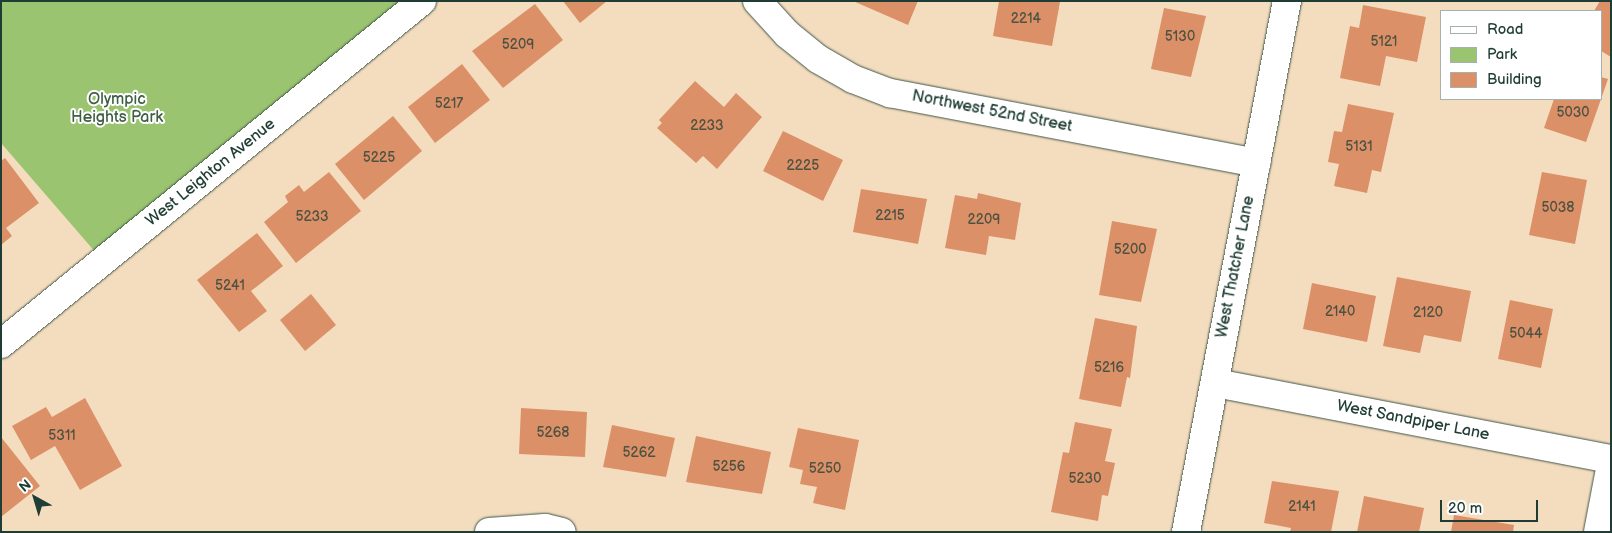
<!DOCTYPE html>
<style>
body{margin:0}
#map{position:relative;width:1612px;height:533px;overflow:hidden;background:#f4ddbf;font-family:"Balsamiq Sans",sans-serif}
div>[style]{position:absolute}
.green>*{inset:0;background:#9bc470}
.building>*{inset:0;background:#db9068}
.roads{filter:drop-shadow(0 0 1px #3f5549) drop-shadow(0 0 1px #3f5549)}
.street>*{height:28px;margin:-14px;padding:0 14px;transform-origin:14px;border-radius:14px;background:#fff}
span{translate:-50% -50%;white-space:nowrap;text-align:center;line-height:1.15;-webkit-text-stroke:4px #fff;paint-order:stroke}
.number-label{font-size:14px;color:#4e5241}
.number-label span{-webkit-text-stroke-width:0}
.park-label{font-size:16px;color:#3e5f43}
.street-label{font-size:16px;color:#1f3d34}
.frame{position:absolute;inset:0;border:2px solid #1f3d34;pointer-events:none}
.legend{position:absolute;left:1440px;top:10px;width:162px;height:90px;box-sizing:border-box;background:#fff;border:1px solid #a5b1ae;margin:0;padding:6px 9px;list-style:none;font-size:15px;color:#1f3d34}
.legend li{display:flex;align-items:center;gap:10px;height:25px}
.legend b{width:25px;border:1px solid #a5b1ae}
.north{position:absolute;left:10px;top:473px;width:50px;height:50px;-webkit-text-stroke:4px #fff;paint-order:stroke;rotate:321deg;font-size:14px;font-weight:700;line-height:20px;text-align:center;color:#1f3d34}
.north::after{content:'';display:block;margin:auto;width:18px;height:22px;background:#1f3d34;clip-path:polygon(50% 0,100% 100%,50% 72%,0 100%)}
.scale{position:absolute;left:1440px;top:500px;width:98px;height:22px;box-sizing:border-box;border:2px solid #1f3d34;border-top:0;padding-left:6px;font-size:15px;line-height:18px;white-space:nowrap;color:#1f3d34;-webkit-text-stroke:4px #fff;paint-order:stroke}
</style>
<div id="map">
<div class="green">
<i style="clip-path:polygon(1px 1px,422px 1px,103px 261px,1px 143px)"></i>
</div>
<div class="building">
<i style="clip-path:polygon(563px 1px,607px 1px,580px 23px)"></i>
<i style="clip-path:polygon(853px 1px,918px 1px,908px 25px)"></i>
<i style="clip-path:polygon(999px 1px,1060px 2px,1052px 46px,993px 36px)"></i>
<i style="clip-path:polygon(1600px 1px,1611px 1px,1611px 57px,1601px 51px,1601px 11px,1594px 11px)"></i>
<i style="clip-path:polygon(535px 4px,563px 40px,503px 88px,472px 51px)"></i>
<i style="clip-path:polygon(1363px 5px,1426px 17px,1417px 62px,1386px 56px,1380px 86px,1340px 78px,1350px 26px,1359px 28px)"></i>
<i style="clip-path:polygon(1164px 8px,1206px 16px,1191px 77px,1151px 69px)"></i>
<i style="clip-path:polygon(462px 64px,490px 100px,435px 143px,408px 107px)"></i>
<i style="clip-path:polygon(1601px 77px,1608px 79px,1586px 142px,1544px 128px,1554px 99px,1601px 99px)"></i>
<i style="clip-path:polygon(695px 81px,724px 107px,736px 93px,762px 117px,717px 169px,703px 156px,696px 163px,657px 128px,662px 123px,659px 120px)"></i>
<i style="clip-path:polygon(1348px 104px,1394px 113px,1381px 172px,1372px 170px,1367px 193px,1334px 186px,1339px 164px,1328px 162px,1334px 131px,1342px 132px)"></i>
<i style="clip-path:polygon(393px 116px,422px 151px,364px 200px,335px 164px)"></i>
<i style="clip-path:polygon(783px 131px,843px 160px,823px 201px,763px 171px)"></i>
<i style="clip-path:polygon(5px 158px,39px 203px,6px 228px,12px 236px,1px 245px,1px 161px)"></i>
<i style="clip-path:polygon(329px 172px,361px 211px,296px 263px,264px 222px,288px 202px,285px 196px,299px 185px,304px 192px)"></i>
<i style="clip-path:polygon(1542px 172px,1587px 180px,1575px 244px,1529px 235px)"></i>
<i style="clip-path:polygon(861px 189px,927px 199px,918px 244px,853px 232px)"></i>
<i style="clip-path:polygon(978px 193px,1021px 203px,1015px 240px,989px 236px,986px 255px,945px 248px,955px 195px,977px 199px)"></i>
<i style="clip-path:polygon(1112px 221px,1157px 229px,1141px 302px,1099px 295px)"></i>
<i style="clip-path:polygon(257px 233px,283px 266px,251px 291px,267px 311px,239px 332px,197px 280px)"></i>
<i style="clip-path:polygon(1397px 277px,1471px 291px,1461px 342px,1424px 335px,1420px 353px,1383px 346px)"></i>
<i style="clip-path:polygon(1312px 283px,1376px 296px,1367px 342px,1303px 329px)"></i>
<i style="clip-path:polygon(311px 294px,336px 325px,305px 351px,280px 320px)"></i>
<i style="clip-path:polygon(1510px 300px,1553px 309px,1541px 368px,1498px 359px)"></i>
<i style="clip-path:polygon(1095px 318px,1137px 326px,1130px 378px,1127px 377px,1121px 407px,1079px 399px)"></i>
<i style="clip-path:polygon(85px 398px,122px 466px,80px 490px,55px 446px,31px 460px,12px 426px,46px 407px,52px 417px)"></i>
<i style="clip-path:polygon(521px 408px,587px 412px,585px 457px,519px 454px)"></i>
<i style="clip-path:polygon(1075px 422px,1112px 429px,1105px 461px,1115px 463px,1108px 496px,1102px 495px,1098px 521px,1051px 512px,1063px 452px,1069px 453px)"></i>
<i style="clip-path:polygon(612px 425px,675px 438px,666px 477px,603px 467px)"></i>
<i style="clip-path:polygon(798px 428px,859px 440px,845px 510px,813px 503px,817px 487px,800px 484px,803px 470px,789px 467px)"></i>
<i style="clip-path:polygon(696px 436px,771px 452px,762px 494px,686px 482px)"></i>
<i style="clip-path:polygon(1px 437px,40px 486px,1px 517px)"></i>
<i style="clip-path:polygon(1272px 481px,1339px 491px,1331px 532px,1290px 532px,1291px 528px,1264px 523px)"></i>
<i style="clip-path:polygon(1364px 496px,1424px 508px,1419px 532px,1357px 532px)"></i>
<i style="clip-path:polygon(1454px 515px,1514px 525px,1513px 532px,1451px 532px)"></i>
</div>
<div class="roads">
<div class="street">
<i style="left:757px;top:1px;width:45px;rotate:47.7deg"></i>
<i style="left:787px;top:34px;width:40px;rotate:39deg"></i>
<i style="left:818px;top:59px;width:40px;rotate:29.7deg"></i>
<i style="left:853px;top:79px;width:40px;rotate:21deg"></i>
<i style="left:890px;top:93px;width:373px;rotate:10.8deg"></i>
<i style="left:1px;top:344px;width:543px;rotate:-39.17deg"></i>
<i style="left:1215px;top:383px;width:403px;rotate:10.9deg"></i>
<i style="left:489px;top:532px;width:56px;rotate:-4.1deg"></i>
<i style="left:545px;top:528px;width:17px;rotate:13deg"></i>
<i style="left:1186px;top:532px;width:541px;rotate:-79.23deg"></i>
<i style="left:1598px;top:532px;width:69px;rotate:-79.2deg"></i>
</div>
</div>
<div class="number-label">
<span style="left:1026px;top:19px">2214</span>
<span style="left:1180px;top:37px">5130</span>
<span style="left:1384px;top:42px">5121</span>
<span style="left:518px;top:45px">5209</span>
<span style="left:449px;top:104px">5217</span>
<span style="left:1573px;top:113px">5030</span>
<span style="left:707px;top:126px">2233</span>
<span style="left:1359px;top:147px">5131</span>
<span style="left:379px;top:158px">5225</span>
<span style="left:803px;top:166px">2225</span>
<span style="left:1558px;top:208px">5038</span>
<span style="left:890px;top:216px">2215</span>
<span style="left:312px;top:217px">5233</span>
<span style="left:984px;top:220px">2209</span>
<span style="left:1130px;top:250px">5200</span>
<span style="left:230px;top:286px">5241</span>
<span style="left:1340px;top:312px">2140</span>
<span style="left:1428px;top:313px">2120</span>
<span style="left:1526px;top:334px">5044</span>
<span style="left:1109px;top:368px">5216</span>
<span style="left:553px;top:433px">5268</span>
<span style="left:62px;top:436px">5311</span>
<span style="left:639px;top:453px">5262</span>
<span style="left:729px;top:467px">5256</span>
<span style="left:825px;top:469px">5250</span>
<span style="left:1085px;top:479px">5230</span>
<span style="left:1302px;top:507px">2141</span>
</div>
<div class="park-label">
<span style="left:117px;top:109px">Olympic<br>Heights Park</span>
</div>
<div class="street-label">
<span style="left:992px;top:112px;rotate:11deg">Northwest 52nd Street</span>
<span style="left:211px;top:173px;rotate:-39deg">West Leighton Avenue</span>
<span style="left:1236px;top:267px;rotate:-79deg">West Thatcher Lane</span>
<span style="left:1413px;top:421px;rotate:11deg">West Sandpiper Lane</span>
</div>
<div class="frame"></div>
<ul class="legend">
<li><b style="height:6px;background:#fff"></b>Road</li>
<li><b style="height:14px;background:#9bc470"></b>Park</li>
<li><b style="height:14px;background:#db9068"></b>Building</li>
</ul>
<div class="north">N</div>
<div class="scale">20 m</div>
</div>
